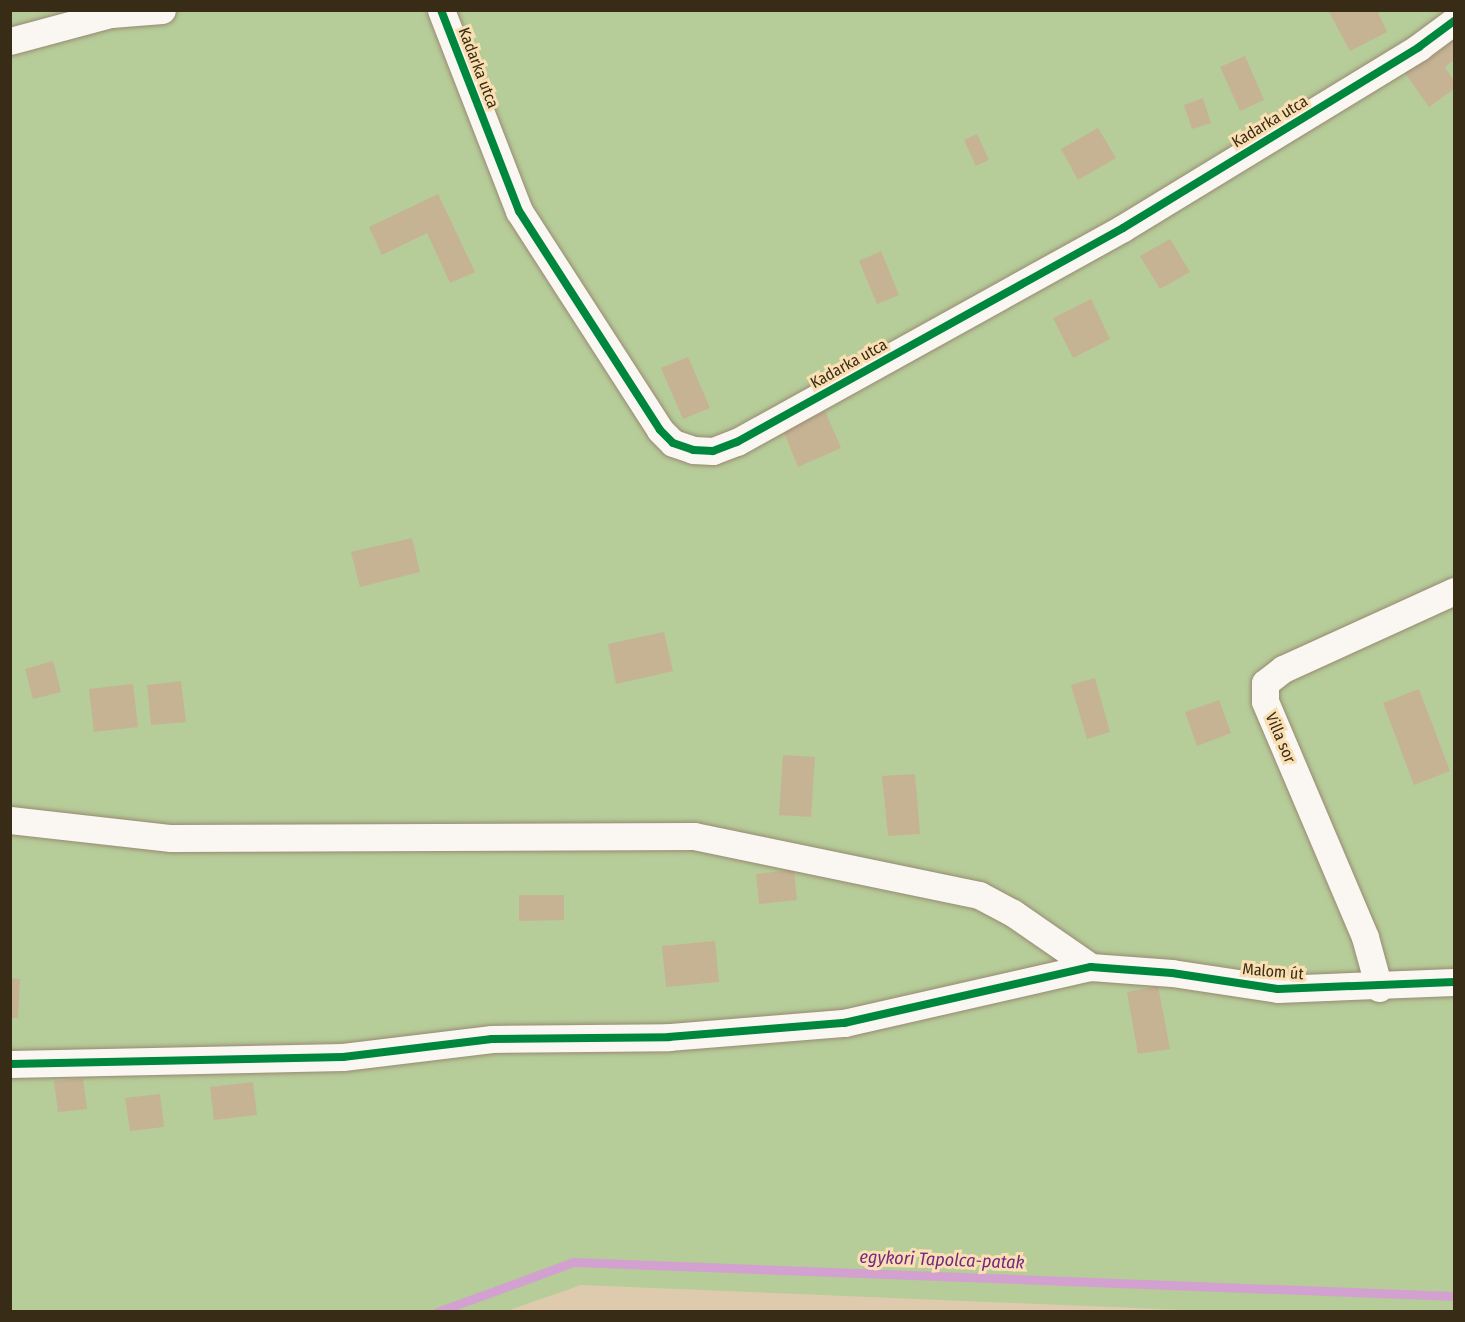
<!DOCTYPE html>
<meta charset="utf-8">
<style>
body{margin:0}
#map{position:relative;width:1465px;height:1322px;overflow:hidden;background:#decbad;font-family:"Fira Sans Condensed",sans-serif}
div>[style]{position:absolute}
.green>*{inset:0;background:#b6cc99}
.stream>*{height:9px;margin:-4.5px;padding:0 4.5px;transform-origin:4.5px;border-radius:4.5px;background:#d3a1cf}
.building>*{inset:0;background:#c6b394}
.roads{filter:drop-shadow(0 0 2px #988a72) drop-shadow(0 0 2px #988a72)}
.street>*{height:27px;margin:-13.5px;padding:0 13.5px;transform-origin:13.5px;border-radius:13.5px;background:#faf7f3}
.cycleway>*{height:8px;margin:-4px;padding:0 4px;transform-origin:4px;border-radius:4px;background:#00873e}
span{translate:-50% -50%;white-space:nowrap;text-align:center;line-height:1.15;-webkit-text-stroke:6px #fadfb3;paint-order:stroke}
.street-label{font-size:16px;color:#392c16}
.water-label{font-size:18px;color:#732884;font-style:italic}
.frame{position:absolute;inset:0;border:12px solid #392c16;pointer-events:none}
</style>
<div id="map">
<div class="green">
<i style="clip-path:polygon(10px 11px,1454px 11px,1454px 1311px,1207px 1311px,581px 1285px,504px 1312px,11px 1311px)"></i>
</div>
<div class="stream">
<i style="left:437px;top:1312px;width:146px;rotate:-20.1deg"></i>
<i style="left:574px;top:1262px;width:881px;rotate:2.21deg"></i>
</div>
<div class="building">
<i style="clip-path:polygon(1377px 10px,1387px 32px,1350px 51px,1329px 12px)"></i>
<i style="clip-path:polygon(1454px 32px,1454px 60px,1445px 67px,1454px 81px,1454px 89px,1429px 107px,1402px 69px)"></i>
<i style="clip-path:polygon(1245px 56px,1264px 100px,1240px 111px,1220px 67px)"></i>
<i style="clip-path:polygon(1203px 98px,1211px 123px,1192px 129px,1184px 105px)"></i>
<i style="clip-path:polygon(1098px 128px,1116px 158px,1078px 180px,1061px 149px)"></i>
<i style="clip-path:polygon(977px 134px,989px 160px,976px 166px,964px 140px)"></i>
<i style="clip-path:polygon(438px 194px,475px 272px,450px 283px,427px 233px,382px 255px,369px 227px)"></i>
<i style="clip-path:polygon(1170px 239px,1190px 272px,1160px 289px,1140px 256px)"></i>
<i style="clip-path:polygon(881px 251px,899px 295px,877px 304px,859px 261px)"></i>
<i style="clip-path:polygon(1091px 299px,1110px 339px,1073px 358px,1053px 318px)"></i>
<i style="clip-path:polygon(688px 357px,710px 408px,683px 419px,661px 368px)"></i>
<i style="clip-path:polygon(825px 411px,841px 448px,798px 467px,783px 430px)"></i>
<i style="clip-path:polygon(412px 538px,420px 572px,360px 587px,351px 552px)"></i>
<i style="clip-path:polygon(664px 632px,673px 671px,616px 684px,608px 644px)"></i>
<i style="clip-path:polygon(53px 661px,61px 692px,33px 699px,25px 669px)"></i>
<i style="clip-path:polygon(1095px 678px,1110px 732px,1087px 739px,1071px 685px)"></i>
<i style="clip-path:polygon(181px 681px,186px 722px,151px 725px,147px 685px)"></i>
<i style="clip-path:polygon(133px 684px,138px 727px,94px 732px,89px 689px)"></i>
<i style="clip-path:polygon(1419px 689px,1450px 771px,1414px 785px,1383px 703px)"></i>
<i style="clip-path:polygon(1219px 700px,1231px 733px,1197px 746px,1185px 712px)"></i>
<i style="clip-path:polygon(783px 755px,815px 757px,811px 817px,779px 815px)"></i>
<i style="clip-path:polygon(915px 774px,920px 834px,888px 836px,882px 776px)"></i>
<i style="clip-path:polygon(794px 870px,797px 900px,759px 904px,756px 874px)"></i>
<i style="clip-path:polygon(519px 895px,564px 895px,564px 920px,519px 921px)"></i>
<i style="clip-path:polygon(715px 941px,719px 982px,666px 987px,662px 946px)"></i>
<i style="clip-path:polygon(10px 978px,20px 979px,18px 1018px,10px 1018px)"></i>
<i style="clip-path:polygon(1158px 986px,1170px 1049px,1138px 1054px,1127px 992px)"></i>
<i style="clip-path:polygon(83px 1078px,87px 1109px,58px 1112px,54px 1081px)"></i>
<i style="clip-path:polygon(253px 1082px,257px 1115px,214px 1120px,210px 1087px)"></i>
<i style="clip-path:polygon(160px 1094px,164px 1127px,130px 1131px,125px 1098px)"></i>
</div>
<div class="roads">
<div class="street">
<i style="left:441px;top:10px;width:216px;rotate:68.8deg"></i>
<i style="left:519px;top:211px;width:260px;rotate:57.2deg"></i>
<i style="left:660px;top:430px;width:18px;rotate:45deg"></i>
<i style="left:673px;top:443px;width:21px;rotate:19deg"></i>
<i style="left:693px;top:450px;width:20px;rotate:3deg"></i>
<i style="left:713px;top:451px;width:26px;rotate:-21deg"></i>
<i style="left:737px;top:442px;width:441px;rotate:-29deg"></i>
<i style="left:1123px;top:228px;width:347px;rotate:-31.4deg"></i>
<i style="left:1419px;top:47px;width:44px;rotate:-36.6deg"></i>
<i style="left:10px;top:41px;width:105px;rotate:-15deg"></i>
<i style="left:111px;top:14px;width:51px;rotate:-4.5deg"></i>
<i style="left:10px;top:820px;width:162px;rotate:6.4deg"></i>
<i style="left:171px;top:838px;width:523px;rotate:-0.22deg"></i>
<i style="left:694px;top:836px;width:291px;rotate:11.7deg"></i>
<i style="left:979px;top:895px;width:38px;rotate:28deg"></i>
<i style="left:1013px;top:913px;width:95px;rotate:34.7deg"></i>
<i style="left:1379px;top:988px;width:53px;rotate:-105.4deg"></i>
<i style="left:1365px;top:937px;width:256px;rotate:-113deg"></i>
<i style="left:1265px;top:701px;width:18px;rotate:-90deg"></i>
<i style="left:1265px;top:683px;width:23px;rotate:-38deg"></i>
<i style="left:1283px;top:669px;width:188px;rotate:-24.5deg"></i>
<i style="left:10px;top:1064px;width:333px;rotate:-1.2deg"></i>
<i style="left:343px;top:1057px;width:150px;rotate:-6.9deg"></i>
<i style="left:492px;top:1039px;width:177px;rotate:-0.6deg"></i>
<i style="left:669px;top:1037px;width:176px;rotate:-4.6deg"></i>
<i style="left:844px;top:1023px;width:253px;rotate:-12.8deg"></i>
<i style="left:1091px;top:967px;width:81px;rotate:4.2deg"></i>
<i style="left:1172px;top:973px;width:107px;rotate:8.6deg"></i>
<i style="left:1278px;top:989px;width:176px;rotate:-2.3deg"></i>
</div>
</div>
<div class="cycleway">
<i style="left:441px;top:10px;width:216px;rotate:68.8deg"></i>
<i style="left:519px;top:211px;width:260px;rotate:57.2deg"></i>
<i style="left:660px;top:430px;width:18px;rotate:45deg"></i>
<i style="left:673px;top:443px;width:21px;rotate:19deg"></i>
<i style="left:693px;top:450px;width:20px;rotate:3deg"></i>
<i style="left:713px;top:451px;width:26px;rotate:-21deg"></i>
<i style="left:737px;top:442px;width:441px;rotate:-29deg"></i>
<i style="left:1123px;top:228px;width:347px;rotate:-31.4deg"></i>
<i style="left:1419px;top:47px;width:44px;rotate:-36.6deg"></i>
<i style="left:10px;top:1064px;width:333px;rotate:-1.2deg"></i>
<i style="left:343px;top:1057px;width:150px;rotate:-6.9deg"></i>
<i style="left:492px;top:1039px;width:177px;rotate:-0.6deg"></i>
<i style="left:669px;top:1037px;width:176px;rotate:-4.6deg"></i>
<i style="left:844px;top:1023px;width:253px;rotate:-12.8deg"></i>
<i style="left:1091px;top:967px;width:81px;rotate:4.2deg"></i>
<i style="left:1172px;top:973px;width:107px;rotate:8.6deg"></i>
<i style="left:1278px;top:989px;width:176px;rotate:-2.3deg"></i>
</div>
<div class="street-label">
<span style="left:478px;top:68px;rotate:69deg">Kadarka utca</span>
<span style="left:1270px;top:122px;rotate:-31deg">Kadarka utca</span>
<span style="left:849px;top:364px;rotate:-29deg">Kadarka utca</span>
<span style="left:1280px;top:738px;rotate:67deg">Villa sor</span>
<span style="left:1273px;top:972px;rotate:5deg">Malom út</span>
</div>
<div class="water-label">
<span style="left:942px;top:1260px;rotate:2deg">egykori Tapolca-patak</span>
</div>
<div class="frame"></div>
</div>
